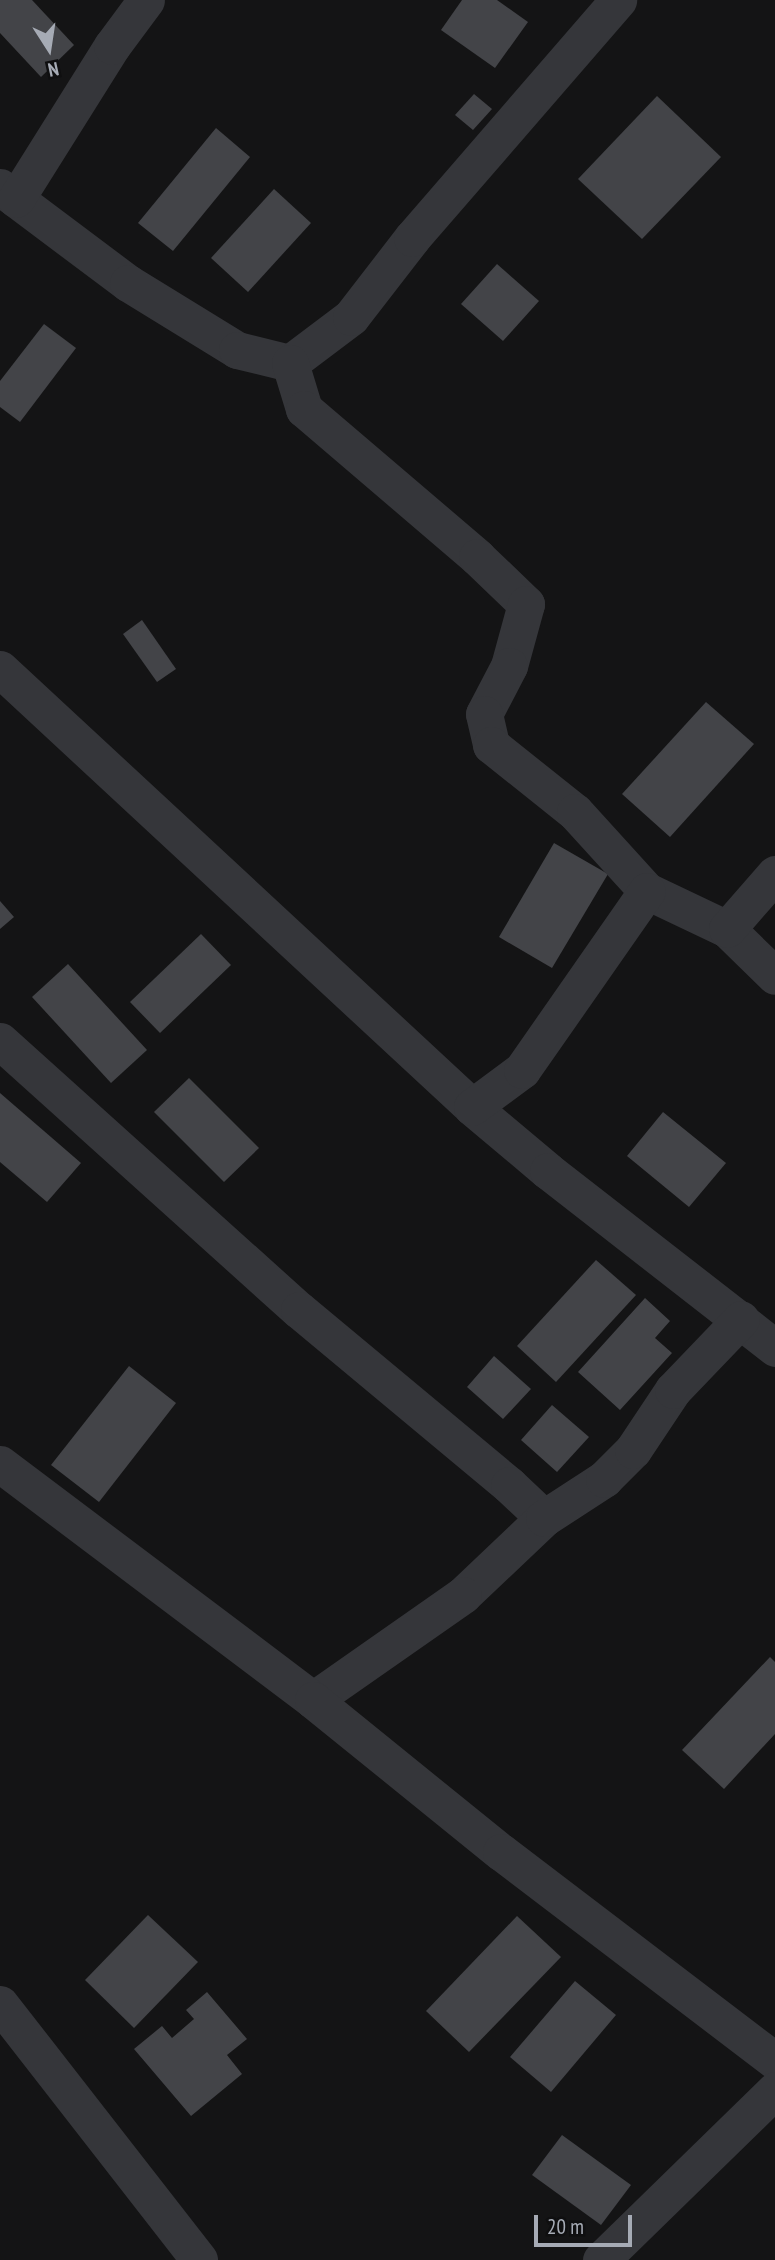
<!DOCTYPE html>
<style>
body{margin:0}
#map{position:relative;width:775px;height:2260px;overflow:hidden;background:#141415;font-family:"PT Sans Narrow",sans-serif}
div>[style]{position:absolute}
.building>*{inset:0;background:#434448}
.minor>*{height:37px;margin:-18.5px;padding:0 18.5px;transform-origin:18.5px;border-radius:18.5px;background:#35363a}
span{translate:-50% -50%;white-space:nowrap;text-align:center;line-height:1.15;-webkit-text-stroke:5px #0f0f10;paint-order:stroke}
.north{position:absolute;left:14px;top:14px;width:70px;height:70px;-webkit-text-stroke:5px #0f0f10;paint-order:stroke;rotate:168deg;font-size:19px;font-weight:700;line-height:28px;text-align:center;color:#a6abb5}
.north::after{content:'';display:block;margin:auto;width:24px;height:32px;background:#a6abb5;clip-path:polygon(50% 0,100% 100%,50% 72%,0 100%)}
.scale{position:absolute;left:534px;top:2215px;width:98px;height:32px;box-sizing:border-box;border:4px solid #a6abb5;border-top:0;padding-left:9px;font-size:21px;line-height:24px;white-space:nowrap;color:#a6abb5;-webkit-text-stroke:5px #0f0f10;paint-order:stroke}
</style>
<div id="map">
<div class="building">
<i style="clip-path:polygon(0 0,32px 0,74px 45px,41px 77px,0 33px)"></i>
<i style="clip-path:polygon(462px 0,497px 0,528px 22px,495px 68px,441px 30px)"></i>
<i style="clip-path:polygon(474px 94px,492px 109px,473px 130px,455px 115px)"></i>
<i style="clip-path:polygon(657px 96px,721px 157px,642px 239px,578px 179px)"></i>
<i style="clip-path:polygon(216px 128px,250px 157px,173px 251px,138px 223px)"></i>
<i style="clip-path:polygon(274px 189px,311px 223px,248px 292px,211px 258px)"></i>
<i style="clip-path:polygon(497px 264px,539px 301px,503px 341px,461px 304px)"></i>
<i style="clip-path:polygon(44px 324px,76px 348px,20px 422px,0 407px,0 381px)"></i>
<i style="clip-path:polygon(142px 620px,176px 669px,157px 682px,123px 634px)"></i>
<i style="clip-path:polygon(706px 702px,754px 744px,670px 837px,622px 794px)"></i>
<i style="clip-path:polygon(554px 843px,608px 874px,552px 968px,499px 937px)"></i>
<i style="clip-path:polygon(0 901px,14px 917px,0 929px)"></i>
<i style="clip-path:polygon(201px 934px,231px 965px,160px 1033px,130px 1002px)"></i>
<i style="clip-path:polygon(68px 964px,147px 1050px,111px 1083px,32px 997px)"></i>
<i style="clip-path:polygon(189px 1078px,259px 1148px,224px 1182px,154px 1112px)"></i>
<i style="clip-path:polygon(0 1093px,81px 1163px,47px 1202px,0 1162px)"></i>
<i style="clip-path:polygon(663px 1112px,726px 1163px,689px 1207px,627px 1156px)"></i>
<i style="clip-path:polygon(596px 1260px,636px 1295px,556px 1382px,517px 1346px)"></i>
<i style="clip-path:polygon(645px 1298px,670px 1321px,655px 1338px,672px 1353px,620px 1410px,578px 1372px)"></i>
<i style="clip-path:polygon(494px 1356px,531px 1389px,503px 1419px,467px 1387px)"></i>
<i style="clip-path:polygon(129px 1366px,176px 1403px,99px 1502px,51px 1465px)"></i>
<i style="clip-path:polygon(552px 1405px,589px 1437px,557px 1472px,521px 1440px)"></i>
<i style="clip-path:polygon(770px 1657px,775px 1662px,775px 1734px,724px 1789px,682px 1750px)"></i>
<i style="clip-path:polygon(148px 1915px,198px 1962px,134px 2028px,85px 1980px)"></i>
<i style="clip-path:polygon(517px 1916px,561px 1957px,469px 2052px,426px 2011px)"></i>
<i style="clip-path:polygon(575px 1981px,616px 2015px,551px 2092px,510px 2057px)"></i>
<i style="clip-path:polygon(207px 1992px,247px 2039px,227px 2055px,242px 2074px,191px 2116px,134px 2049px,162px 2026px,172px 2038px,194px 2019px,186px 2010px)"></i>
<i style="clip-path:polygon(562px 2135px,631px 2185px,601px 2225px,532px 2175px)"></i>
</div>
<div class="minor">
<i style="left:0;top:187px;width:160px;rotate:36.9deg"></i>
<i style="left:128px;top:283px;width:128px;rotate:31.6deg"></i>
<i style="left:237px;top:350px;width:55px;rotate:13.8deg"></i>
<i style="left:290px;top:363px;width:76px;rotate:-37deg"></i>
<i style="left:351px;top:317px;width:100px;rotate:-52.3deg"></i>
<i style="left:412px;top:238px;width:315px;rotate:-49.1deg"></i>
<i style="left:16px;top:199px;width:181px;rotate:-57.9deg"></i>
<i style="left:112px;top:46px;width:57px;rotate:-53.5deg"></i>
<i style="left:290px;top:363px;width:48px;rotate:73.1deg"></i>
<i style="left:304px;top:409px;width:228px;rotate:40.5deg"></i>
<i style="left:477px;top:557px;width:68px;rotate:43.8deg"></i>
<i style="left:526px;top:604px;width:64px;rotate:105.3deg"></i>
<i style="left:509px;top:666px;width:54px;rotate:117.5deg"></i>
<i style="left:484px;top:714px;width:32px;rotate:77deg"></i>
<i style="left:491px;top:745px;width:107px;rotate:38.6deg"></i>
<i style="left:575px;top:812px;width:107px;rotate:47.7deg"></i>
<i style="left:647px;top:891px;width:89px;rotate:25.4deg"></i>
<i style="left:727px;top:929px;width:67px;rotate:44.4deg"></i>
<i style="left:0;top:669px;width:644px;rotate:42.86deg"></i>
<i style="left:472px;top:1107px;width:99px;rotate:40.1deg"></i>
<i style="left:548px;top:1171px;width:288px;rotate:37.9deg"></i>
<i style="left:727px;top:929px;width:73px;rotate:-48.9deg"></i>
<i style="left:0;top:1041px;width:402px;rotate:42deg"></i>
<i style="left:299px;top:1310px;width:273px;rotate:39.8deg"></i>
<i style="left:509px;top:1485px;width:48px;rotate:43.3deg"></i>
<i style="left:544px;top:1518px;width:112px;rotate:136.5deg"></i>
<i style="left:463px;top:1595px;width:183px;rotate:145deg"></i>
<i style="left:472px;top:1107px;width:62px;rotate:-36.5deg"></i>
<i style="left:522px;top:1070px;width:218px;rotate:-55.1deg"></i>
<i style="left:0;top:1464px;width:392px;rotate:37deg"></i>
<i style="left:313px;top:1700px;width:242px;rotate:39deg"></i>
<i style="left:501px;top:1852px;width:345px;rotate:37.3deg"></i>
<i style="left:544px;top:1518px;width:72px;rotate:-33deg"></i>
<i style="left:604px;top:1479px;width:41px;rotate:-45deg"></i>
<i style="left:633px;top:1450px;width:72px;rotate:-56.3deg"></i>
<i style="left:673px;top:1390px;width:98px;rotate:-46.2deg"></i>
<i style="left:0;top:2004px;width:324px;rotate:52.1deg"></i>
<i style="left:601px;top:2260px;width:243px;rotate:-44.3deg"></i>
</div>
<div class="north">N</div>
<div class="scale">20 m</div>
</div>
